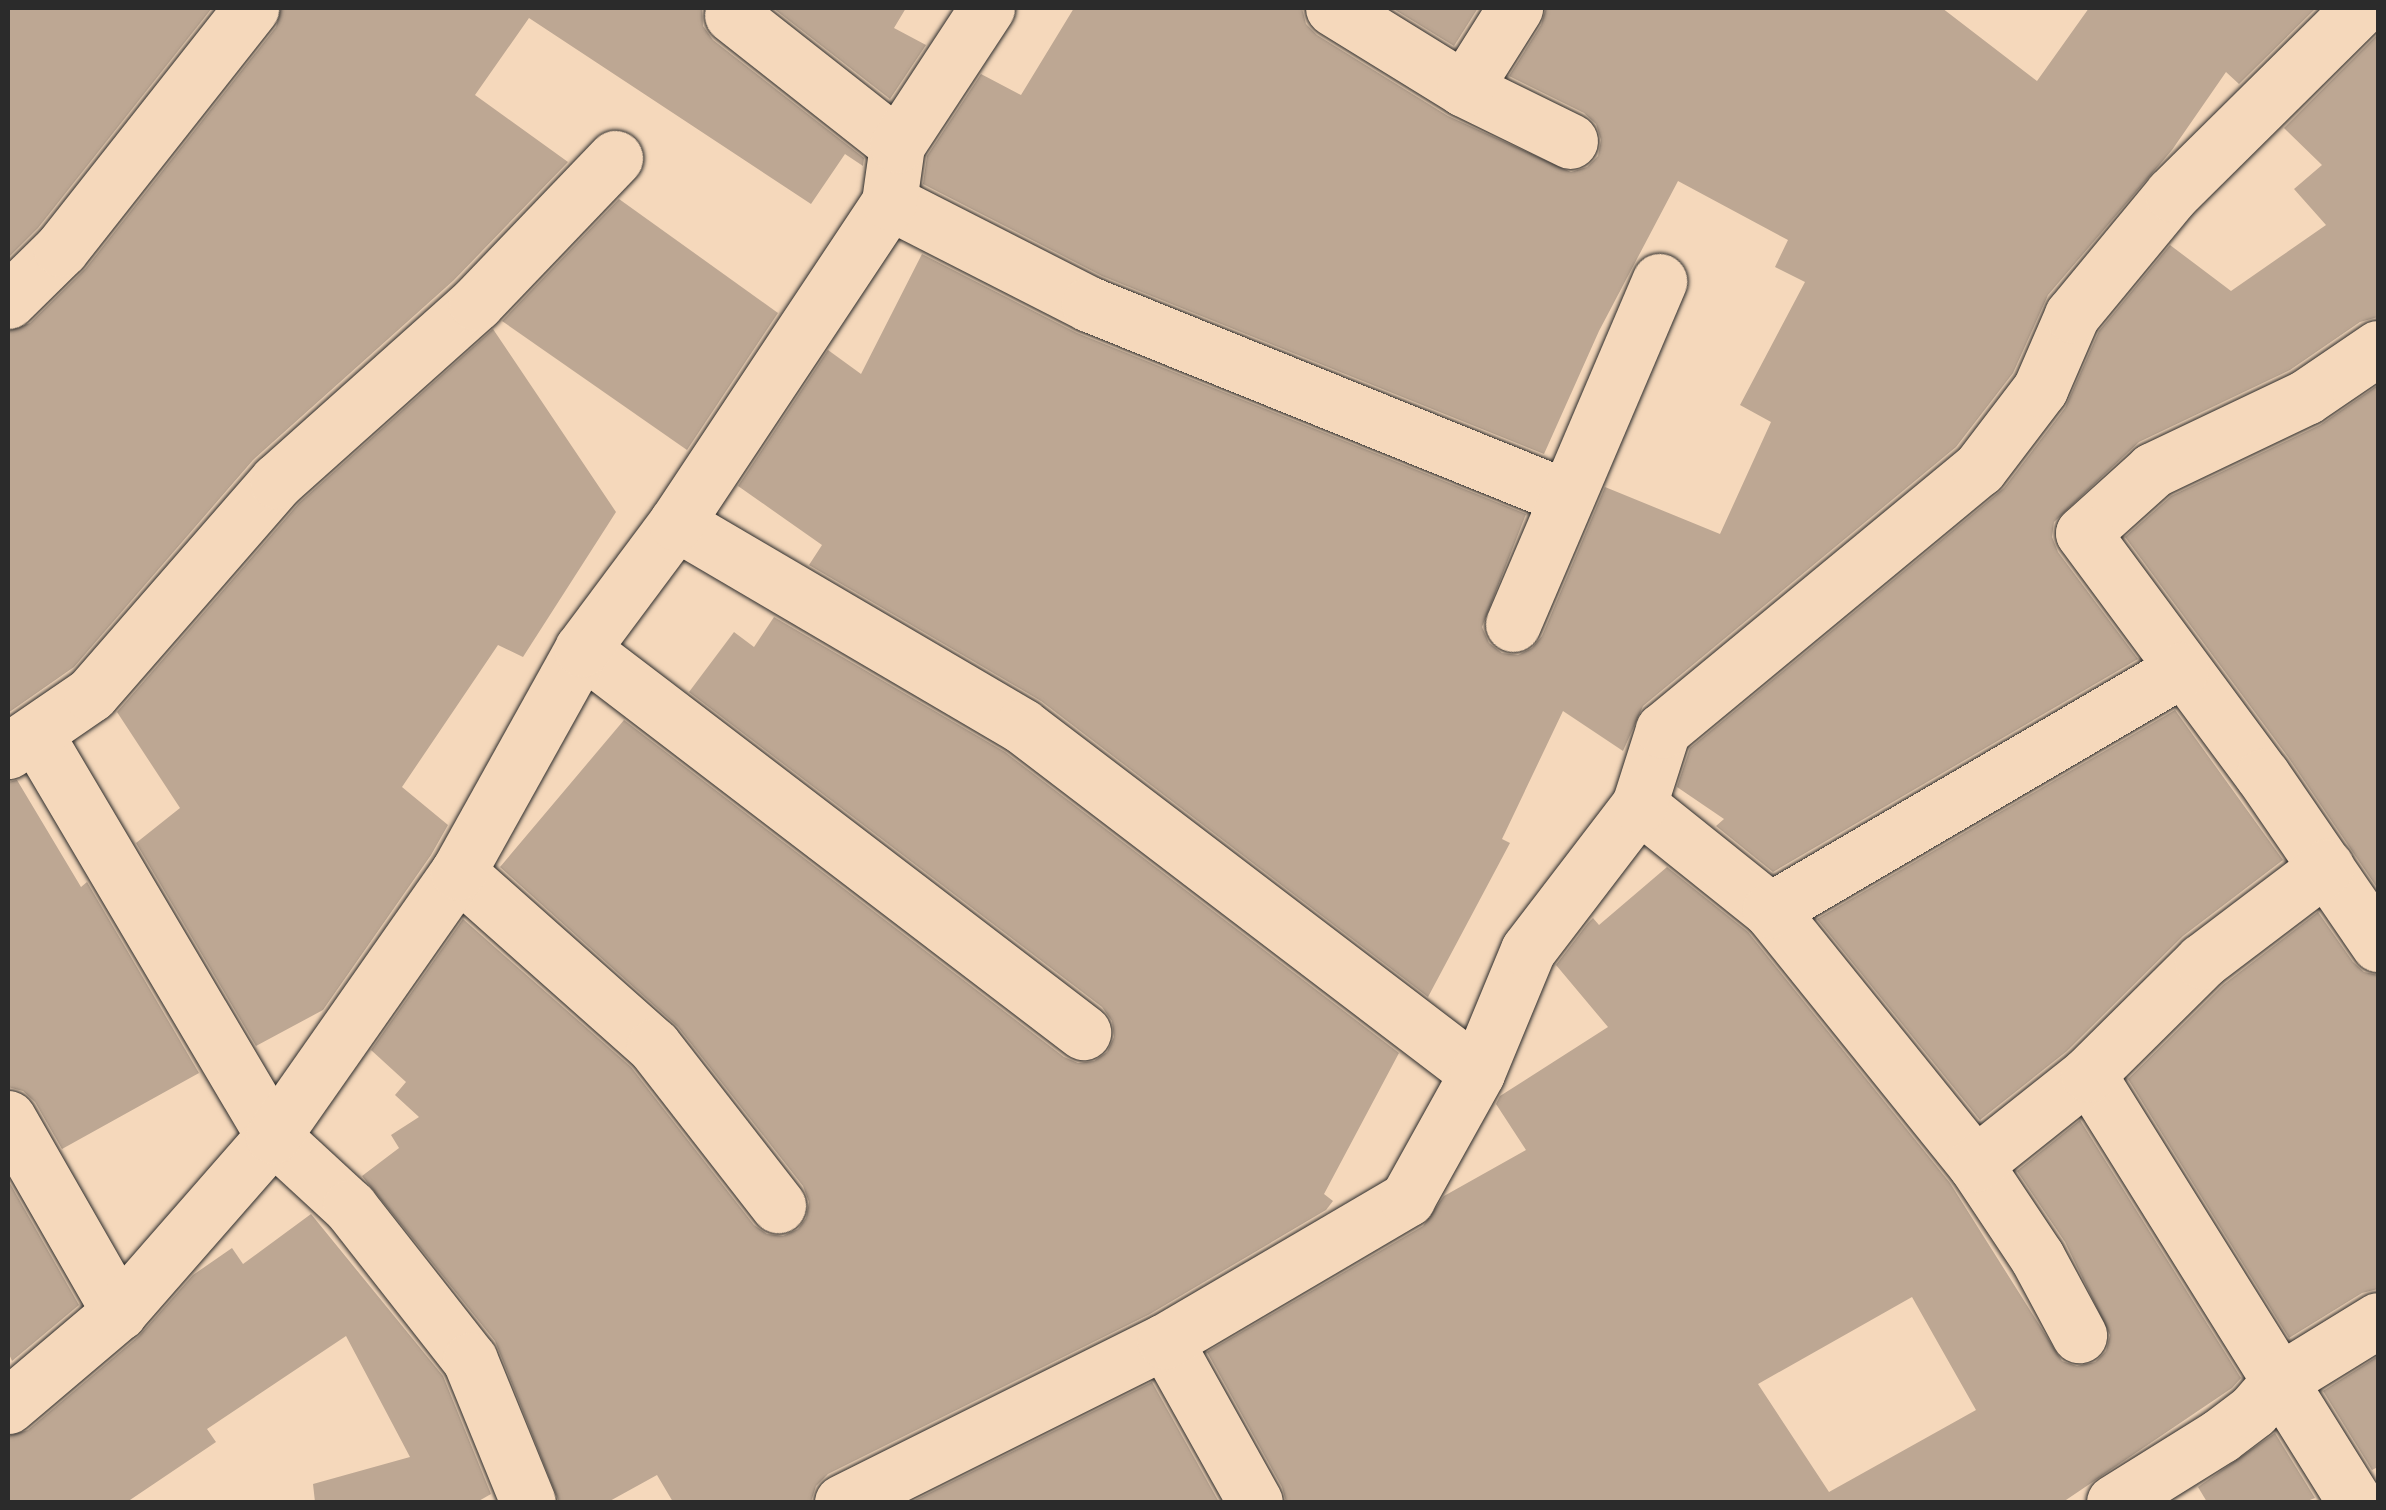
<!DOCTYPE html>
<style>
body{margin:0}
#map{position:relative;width:2386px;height:1510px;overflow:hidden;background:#f5d8bb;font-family:Kalam,sans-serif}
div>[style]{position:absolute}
.building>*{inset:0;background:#bda793}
.roads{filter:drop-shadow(0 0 2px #2b2b2b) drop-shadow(0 0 2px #2b2b2b)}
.minor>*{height:55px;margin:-27.5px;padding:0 27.5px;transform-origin:27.5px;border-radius:27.5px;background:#f5d8bb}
span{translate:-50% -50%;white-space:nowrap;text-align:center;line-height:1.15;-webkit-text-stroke:9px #f5d8bb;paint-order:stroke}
.frame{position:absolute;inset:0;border:10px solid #2b2b2b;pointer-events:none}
</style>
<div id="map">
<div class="building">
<i style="clip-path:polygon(8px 8px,212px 8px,38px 228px,8px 258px)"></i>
<i style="clip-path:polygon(281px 8px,702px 8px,703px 26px,713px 40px,864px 158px,863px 166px,845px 154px,811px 204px,529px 18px,475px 95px,568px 162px,454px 280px,253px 460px,74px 667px,8px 713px,8px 331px,30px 323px,86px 268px,276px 27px)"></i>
<i style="clip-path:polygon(773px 8px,906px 8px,894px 28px,926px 45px,890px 99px)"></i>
<i style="clip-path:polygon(1074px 8px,1302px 8px,1306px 24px,1317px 35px,1448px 116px,1571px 172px,1587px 167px,1598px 156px,1601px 140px,1596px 124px,1584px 113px,1509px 76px,1541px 25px,1546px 8px,1942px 8px,2037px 81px,2089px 8px,2316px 8px,2239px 84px,2226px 72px,2172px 150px,2048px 295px,2013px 373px,1956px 447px,1643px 706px,1623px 751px,1563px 711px,1502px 839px,1510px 843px,1428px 997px,1041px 701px,809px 565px,822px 545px,738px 486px,828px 350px,861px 374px,922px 254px,1077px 333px,1526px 514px,1482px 627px,1489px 643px,1502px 653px,1518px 655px,1532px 648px,1542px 636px,1605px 487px,1720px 534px,1771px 422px,1740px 405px,1805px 282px,1775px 267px,1788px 240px,1678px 181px,1599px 331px,1544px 454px,1102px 276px,923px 184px,927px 156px,981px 74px,1021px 95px)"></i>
<i style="clip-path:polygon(1392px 8px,1478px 8px,1454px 46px)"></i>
<i style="clip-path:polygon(2378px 34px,2378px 317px,2360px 322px,2290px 370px,2139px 442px,2054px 522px,2052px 537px,2058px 552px,2138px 659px,1773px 872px,1716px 826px,1724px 819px,1677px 787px,1690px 748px,2004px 488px,2065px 408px,2099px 331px,2170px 245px,2231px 291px,2326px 225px,2294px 189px,2322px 165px,2284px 128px)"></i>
<i style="clip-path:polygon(619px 199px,778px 313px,687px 450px,502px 321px)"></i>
<i style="clip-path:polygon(493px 329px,616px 512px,523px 657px,498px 645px,402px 787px,448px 825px,431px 855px,323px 1010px,256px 1046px,136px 843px,180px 808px,117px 712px,299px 503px)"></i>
<i style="clip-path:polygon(2378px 385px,2378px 889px,2288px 757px,2125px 537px,2171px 496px,2320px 425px)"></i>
<i style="clip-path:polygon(774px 617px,1005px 752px,1399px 1053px,1324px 1194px,1333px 1201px,1326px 1210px,1150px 1314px,828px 1474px,816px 1486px,811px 1502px,673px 1502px,657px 1475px,608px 1502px,559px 1502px,495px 1341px,362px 1176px,399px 1148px,391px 1135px,419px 1117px,395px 1095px,406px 1082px,371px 1050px,463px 919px,631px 1067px,754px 1225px,767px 1234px,783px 1236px,798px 1229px,806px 1218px,809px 1202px,803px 1186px,678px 1027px,500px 867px,624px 720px,1064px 1057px,1078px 1063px,1094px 1061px,1107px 1052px,1114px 1037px,1112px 1021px,1102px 1007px,689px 692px,734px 632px,754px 647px)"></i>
<i style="clip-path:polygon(2175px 710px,2283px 860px,2183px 936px,2067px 1051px,1980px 1120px,1817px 919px)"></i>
<i style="clip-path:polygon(17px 780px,81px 887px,87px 882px,199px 1073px,62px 1149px,35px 1102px,23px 1091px,8px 1087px,8px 782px)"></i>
<i style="clip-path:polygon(evenodd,1667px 867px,1748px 932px,1950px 1183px,2062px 1361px,2077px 1366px,2095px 1362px,2106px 1351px,2110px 1335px,2065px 1242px,2017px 1171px,2080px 1120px,2241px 1378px,2232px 1388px,2063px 1502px,1286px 1502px,1282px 1487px,1207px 1352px,1423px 1226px,1444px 1196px,1526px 1150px,1496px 1104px,1500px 1096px,1608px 1027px,1556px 965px,1588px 923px,1593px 918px,1599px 925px,1667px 867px,1912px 1297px,1976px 1410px,1829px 1492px,1758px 1384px,1912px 1297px)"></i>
<i style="clip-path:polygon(2318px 912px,2353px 962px,2364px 972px,2378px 975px,2378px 1289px,2362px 1293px,2289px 1338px,2128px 1079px,2223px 985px)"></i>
<i style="clip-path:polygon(8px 1180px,79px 1305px,12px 1361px,8px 1352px)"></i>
<i style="clip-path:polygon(311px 1214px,443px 1376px,491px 1494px,477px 1502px,315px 1502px,313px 1484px,410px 1457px,346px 1336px,207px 1429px,216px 1442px,127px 1502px,8px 1502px,8px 1436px,28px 1430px,139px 1336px,193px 1275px,232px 1248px,243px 1264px)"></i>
<i style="clip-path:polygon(2378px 1356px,2378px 1467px,2372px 1470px,2323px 1391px)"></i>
<i style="clip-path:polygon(1152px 1382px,1219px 1502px,911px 1502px)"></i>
<i style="clip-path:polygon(2275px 1433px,2315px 1498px,2305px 1502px,2207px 1502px,2198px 1487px)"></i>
</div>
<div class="roads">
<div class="minor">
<i style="left:1333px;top:8px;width:154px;rotate:31.7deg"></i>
<i style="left:1464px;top:89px;width:118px;rotate:26.1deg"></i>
<i style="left:732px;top:15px;width:210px;rotate:38.2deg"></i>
<i style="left:1464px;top:89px;width:96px;rotate:-57.8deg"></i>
<i style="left:889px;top:202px;width:225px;rotate:27deg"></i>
<i style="left:1089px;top:304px;width:512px;rotate:22.01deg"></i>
<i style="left:8px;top:301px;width:74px;rotate:-44.5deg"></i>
<i style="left:61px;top:249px;width:307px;rotate:-51.7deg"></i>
<i style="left:2378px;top:348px;width:87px;rotate:145.8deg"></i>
<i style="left:2306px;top:397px;width:170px;rotate:154.5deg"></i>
<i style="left:2153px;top:470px;width:94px;rotate:138deg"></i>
<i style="left:2083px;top:533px;width:302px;rotate:53.5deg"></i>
<i style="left:2263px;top:776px;width:204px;rotate:55.6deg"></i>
<i style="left:676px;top:523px;width:401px;rotate:30.4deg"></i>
<i style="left:1022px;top:726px;width:572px;rotate:37.33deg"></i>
<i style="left:1513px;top:624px;width:373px;rotate:-66.9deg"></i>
<i style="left:582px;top:649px;width:631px;rotate:37.4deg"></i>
<i style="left:36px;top:735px;width:466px;rotate:59.4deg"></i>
<i style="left:273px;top:1136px;width:105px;rotate:42.7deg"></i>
<i style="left:350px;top:1207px;width:194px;rotate:51.9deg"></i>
<i style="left:470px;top:1360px;width:153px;rotate:67.8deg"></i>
<i style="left:8px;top:751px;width:101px;rotate:-34.5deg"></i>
<i style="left:91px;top:694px;width:283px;rotate:-48.9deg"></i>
<i style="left:277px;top:481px;width:267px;rotate:-41.8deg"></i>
<i style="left:476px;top:303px;width:201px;rotate:-46.2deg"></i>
<i style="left:1639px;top:805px;width:168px;rotate:38.7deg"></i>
<i style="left:1770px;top:910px;width:326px;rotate:51.1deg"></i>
<i style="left:1975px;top:1164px;width:112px;rotate:56.3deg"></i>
<i style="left:2037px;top:1257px;width:89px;rotate:61.7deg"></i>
<i style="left:458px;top:872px;width:262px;rotate:41.6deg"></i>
<i style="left:654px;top:1046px;width:202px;rotate:52.1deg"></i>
<i style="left:1770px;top:910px;width:476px;rotate:-30.3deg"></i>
<i style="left:2088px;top:1074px;width:504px;rotate:58.04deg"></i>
<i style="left:8px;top:1118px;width:224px;rotate:60.2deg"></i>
<i style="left:1975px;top:1164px;width:144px;rotate:-38.5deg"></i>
<i style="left:2088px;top:1074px;width:161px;rotate:-44.7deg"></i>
<i style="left:2202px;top:961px;width:156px;rotate:-37.2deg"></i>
<i style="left:1165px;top:1341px;width:184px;rotate:60.8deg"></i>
<i style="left:8px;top:1406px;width:145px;rotate:-40.3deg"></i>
<i style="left:119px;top:1312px;width:234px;rotate:-48.8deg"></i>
<i style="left:273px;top:1136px;width:322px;rotate:-55deg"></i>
<i style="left:458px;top:872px;width:255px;rotate:-60.9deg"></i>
<i style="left:582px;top:649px;width:157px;rotate:-53.3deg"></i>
<i style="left:676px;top:523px;width:385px;rotate:-56.4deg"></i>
<i style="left:889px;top:202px;width:58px;rotate:-82deg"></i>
<i style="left:897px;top:145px;width:164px;rotate:-56.7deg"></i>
<i style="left:842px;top:1502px;width:361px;rotate:-26.5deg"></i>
<i style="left:1165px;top:1341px;width:281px;rotate:-30.4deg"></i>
<i style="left:1407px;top:1199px;width:144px;rotate:-60.9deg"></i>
<i style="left:1477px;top:1073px;width:133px;rotate:-67.5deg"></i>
<i style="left:1528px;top:950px;width:183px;rotate:-52.6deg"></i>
<i style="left:1639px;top:805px;width:79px;rotate:-72.3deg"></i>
<i style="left:1663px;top:730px;width:410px;rotate:-39.6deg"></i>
<i style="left:1979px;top:469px;width:101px;rotate:-52.7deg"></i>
<i style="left:2040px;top:389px;width:81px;rotate:-66.6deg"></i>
<i style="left:2072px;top:315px;width:157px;rotate:-50.4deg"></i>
<i style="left:2172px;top:194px;width:264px;rotate:-44.7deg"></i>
<i style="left:2114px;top:1502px;width:125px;rotate:-31.9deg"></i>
<i style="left:2220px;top:1436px;width:41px;rotate:-37.1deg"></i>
<i style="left:2253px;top:1411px;width:40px;rotate:-49deg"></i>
<i style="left:2279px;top:1381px;width:116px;rotate:-31.6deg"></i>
</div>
</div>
<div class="frame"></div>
</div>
